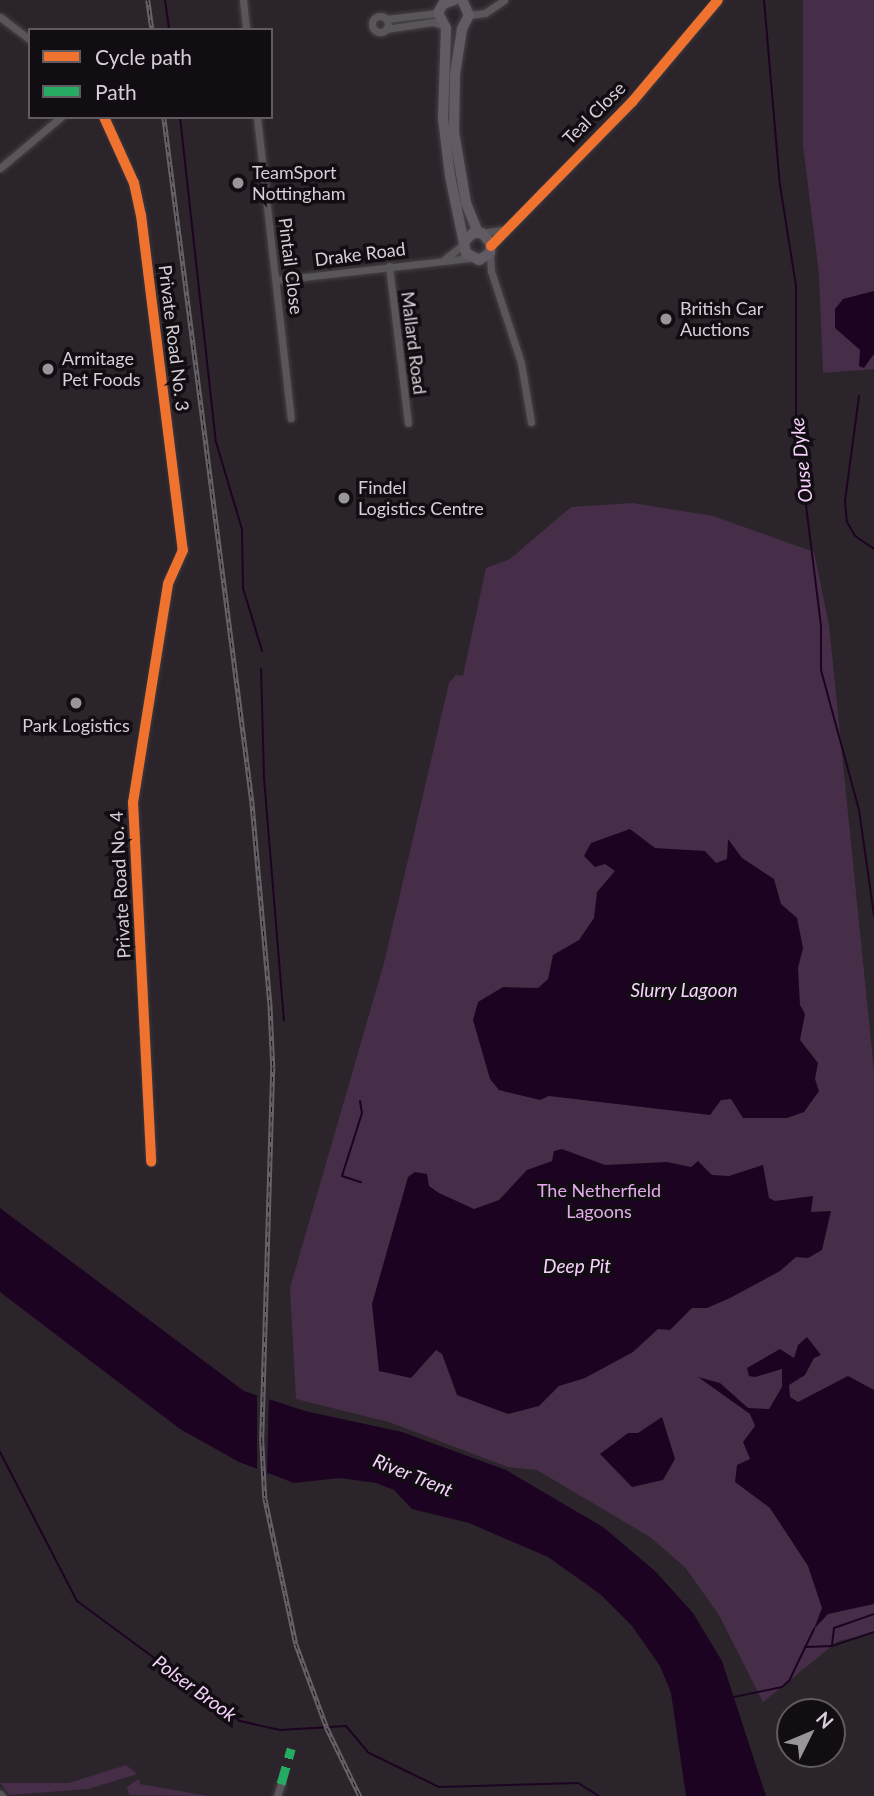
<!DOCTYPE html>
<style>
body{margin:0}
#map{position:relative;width:874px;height:1796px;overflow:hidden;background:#2b252b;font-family:Lato,sans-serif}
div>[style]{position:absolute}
.green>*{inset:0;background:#462e49}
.water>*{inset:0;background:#1d0322}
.pier>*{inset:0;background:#2b252b}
.stream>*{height:2px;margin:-1px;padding:0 1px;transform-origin:1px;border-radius:1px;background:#1d0322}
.roads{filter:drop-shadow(0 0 2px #464146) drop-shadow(0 0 2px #464146)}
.street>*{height:7px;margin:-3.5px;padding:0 3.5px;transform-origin:3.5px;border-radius:3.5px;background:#595559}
.street>.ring{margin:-3.5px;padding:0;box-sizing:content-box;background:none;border:7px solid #595559;border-radius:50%}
.secondary>*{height:10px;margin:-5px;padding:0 5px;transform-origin:5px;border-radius:5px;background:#635b64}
.rail>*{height:4.5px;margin-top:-2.25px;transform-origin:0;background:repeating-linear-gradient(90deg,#120d13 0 5px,#666166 0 10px);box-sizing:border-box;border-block:2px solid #666166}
.quiet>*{height:9px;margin-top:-4.5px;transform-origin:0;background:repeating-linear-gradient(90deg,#26ab63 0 18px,transparent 0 27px)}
.cycleway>*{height:10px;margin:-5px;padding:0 5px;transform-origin:5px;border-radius:5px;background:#ef722f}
.dots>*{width:19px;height:19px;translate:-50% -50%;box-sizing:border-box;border:4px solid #120d13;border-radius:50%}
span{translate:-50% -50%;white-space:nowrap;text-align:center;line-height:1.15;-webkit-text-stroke:7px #120d13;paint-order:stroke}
.street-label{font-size:18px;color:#d6cfd7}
.poi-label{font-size:18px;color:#d6cfd7}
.left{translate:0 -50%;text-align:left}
.park-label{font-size:18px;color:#e5aced}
.water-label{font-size:19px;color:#f6d3fb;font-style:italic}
.legend{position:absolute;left:28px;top:28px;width:245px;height:91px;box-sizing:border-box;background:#120d13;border:2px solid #605b61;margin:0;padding:9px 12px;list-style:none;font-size:21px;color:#d6cfd7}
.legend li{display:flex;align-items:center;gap:14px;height:35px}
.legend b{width:35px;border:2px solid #605b61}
.north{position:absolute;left:776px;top:1698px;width:70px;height:70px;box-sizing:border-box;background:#120d13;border:2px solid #605b61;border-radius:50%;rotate:47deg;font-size:19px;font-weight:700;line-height:28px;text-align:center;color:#d6cfd7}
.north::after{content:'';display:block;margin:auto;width:24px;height:32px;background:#9a949b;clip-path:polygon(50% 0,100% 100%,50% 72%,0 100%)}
</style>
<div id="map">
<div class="green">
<i style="clip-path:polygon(803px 0,874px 0,874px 369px,823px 373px,819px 274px,803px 145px)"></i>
<i style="clip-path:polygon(633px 503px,713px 516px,814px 552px,829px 625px,874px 1071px,874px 1633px,838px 1641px,763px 1702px,719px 1615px,685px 1567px,650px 1537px,537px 1470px,508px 1467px,389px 1422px,296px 1399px,290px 1288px,384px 963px,449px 683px,456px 675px,463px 676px,486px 568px,510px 559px,571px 507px)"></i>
<i style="clip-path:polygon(126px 1765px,137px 1774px,88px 1789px,10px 1795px,0 1783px,69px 1783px)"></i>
<i style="clip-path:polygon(139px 1779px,140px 1784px,208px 1796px,129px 1795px,127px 1787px)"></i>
</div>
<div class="water">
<i style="clip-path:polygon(874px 291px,874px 354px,864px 368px,859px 366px,860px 350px,835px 328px,835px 309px,843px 299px)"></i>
<i style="clip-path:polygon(630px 829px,655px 848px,705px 851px,716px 863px,727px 859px,728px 839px,742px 858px,774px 879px,781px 904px,797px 918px,803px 948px,798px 968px,800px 1005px,805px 1014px,800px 1040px,818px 1063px,815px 1079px,819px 1091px,804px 1112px,787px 1118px,743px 1118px,731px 1099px,721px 1100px,710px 1115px,549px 1096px,540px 1100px,499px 1090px,490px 1079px,473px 1020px,478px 1002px,503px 987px,538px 988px,548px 979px,553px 955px,579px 940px,594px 918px,597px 892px,615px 871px,605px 864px,595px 867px,584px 856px,591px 843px)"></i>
<i style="clip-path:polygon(562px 1149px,605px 1165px,667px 1162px,691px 1167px,698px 1161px,712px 1175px,729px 1176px,763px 1165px,769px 1198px,775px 1201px,813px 1196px,811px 1212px,831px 1211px,822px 1250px,808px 1258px,796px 1257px,780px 1271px,730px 1298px,707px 1308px,692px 1308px,670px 1330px,658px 1329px,633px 1352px,585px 1378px,559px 1386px,539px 1406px,508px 1414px,457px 1395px,442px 1354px,436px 1350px,411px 1378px,379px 1371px,372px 1304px,408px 1177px,415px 1172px,427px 1174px,429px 1186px,439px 1193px,474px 1209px,499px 1200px,527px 1170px,552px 1161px,554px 1151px)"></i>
<i style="clip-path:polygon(0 1208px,244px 1391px,305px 1411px,402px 1432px,506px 1470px,603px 1527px,655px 1571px,693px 1613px,722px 1661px,766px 1796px,686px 1796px,671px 1693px,660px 1666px,632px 1626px,600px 1594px,548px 1557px,469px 1523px,412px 1509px,394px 1490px,376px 1483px,340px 1478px,294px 1483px,239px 1462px,180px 1429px,0 1292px)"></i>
<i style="clip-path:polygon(807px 1337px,821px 1355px,814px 1358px,805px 1375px,789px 1385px,790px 1397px,798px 1402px,848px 1376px,874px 1390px,874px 1604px,828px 1614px,814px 1629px,822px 1608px,808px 1566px,770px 1508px,735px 1482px,737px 1465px,750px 1459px,743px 1442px,755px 1426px,750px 1414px,698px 1377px,720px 1383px,748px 1408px,769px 1409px,782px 1387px,782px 1369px,755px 1377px,749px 1376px,747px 1368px,780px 1349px,794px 1358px,798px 1345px)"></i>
<i style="clip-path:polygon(662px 1417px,675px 1459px,663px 1480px,632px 1487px,600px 1454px,628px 1433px,638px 1433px)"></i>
</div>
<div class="pier">
<i style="clip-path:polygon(257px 1393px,269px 1397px,267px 1476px,257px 1473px)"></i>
</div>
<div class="stream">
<i style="left:165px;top:0;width:30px;rotate:82deg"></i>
<i style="left:764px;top:0;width:186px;rotate:85.1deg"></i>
<i style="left:780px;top:185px;width:102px;rotate:81deg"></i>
<i style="left:796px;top:286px;width:139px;rotate:90deg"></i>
<i style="left:796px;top:425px;width:202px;rotate:82.9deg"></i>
<i style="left:821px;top:625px;width:45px;rotate:90deg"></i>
<i style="left:821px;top:670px;width:145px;rotate:74.8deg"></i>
<i style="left:859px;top:810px;width:107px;rotate:81.9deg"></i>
<i style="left:180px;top:117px;width:327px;rotate:83.7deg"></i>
<i style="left:216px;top:442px;width:91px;rotate:73.4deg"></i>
<i style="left:242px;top:529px;width:59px;rotate:89deg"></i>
<i style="left:243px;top:588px;width:66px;rotate:73.2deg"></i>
<i style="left:859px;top:396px;width:106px;rotate:97.6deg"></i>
<i style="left:845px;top:501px;width:21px;rotate:85deg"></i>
<i style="left:847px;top:522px;width:16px;rotate:60deg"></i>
<i style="left:855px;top:536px;width:23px;rotate:34deg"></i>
<i style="left:261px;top:669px;width:109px;rotate:88.4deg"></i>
<i style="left:264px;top:778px;width:243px;rotate:85.3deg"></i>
<i style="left:360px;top:1101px;width:12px;rotate:81deg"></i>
<i style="left:362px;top:1113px;width:66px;rotate:107.6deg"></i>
<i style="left:342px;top:1176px;width:20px;rotate:18deg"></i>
<i style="left:0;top:1452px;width:168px;rotate:62.7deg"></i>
<i style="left:77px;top:1601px;width:202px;rotate:36.4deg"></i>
<i style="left:240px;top:1721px;width:41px;rotate:12.7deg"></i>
<i style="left:280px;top:1730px;width:66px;rotate:-3.5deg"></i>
<i style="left:346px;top:1726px;width:35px;rotate:50deg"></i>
<i style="left:369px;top:1753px;width:78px;rotate:25.9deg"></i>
<i style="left:439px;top:1787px;width:139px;rotate:-1.6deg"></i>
<i style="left:578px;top:1783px;width:25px;rotate:32deg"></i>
<i style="left:832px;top:1645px;width:17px;rotate:-83deg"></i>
<i style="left:834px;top:1628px;width:42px;rotate:-19.3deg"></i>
<i style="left:805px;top:1647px;width:27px;rotate:-2deg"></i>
<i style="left:832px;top:1646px;width:44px;rotate:-18.4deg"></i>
<i style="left:734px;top:1697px;width:49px;rotate:-11.8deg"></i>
<i style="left:782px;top:1687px;width:9px;rotate:-41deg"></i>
<i style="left:789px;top:1681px;width:58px;rotate:-64.3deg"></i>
</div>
<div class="roads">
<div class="street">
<i style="left:243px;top:0;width:30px;rotate:84deg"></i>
<i style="left:469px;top:15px;width:16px;rotate:-7deg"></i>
<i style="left:485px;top:13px;width:23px;rotate:-34deg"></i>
<i class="ring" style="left:372px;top:16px;width:9px;height:9px"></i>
<i style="left:0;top:17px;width:38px;rotate:37deg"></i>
<i style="left:386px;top:19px;width:52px;rotate:-6.6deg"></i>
<i style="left:386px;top:29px;width:48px;rotate:-8.5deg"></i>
<i style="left:433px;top:22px;width:9px;rotate:18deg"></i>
<i style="left:104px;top:117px;width:72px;rotate:65.6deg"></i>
<i style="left:134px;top:183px;width:33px;rotate:78deg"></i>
<i style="left:141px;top:215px;width:338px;rotate:82.9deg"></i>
<i style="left:183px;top:550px;width:37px;rotate:114deg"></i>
<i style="left:168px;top:584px;width:221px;rotate:99.1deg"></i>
<i style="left:133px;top:802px;width:360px;rotate:87.1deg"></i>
<i style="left:257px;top:117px;width:303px;rotate:83.6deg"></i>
<i style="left:0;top:168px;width:80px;rotate:-39.9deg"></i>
<i style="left:482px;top:233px;width:24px;rotate:-9deg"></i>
<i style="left:491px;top:246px;width:202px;rotate:-45.6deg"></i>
<i style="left:632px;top:102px;width:133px;rotate:-49.9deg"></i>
<i style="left:490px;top:253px;width:18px;rotate:87deg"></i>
<i style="left:491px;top:271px;width:97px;rotate:71.9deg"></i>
<i style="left:521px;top:363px;width:60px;rotate:80.4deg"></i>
<i style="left:446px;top:258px;width:23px;rotate:-38deg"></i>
<i style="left:389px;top:266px;width:158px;rotate:83.1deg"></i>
<i style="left:278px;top:280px;width:194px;rotate:-6.5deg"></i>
<i style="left:0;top:1794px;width:3px;rotate:45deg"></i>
<i style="left:277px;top:1796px;width:13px;rotate:-72deg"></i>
</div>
<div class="secondary">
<i style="left:454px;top:0;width:12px;rotate:160deg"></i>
<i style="left:443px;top:4px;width:10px;rotate:119deg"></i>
<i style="left:438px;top:13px;width:17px;rotate:62deg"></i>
<i style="left:446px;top:28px;width:90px;rotate:91.9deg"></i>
<i style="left:443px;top:118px;width:58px;rotate:83.1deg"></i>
<i style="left:450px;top:176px;width:79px;rotate:78.3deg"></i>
<i style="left:466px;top:253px;width:15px;rotate:28deg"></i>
<i style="left:479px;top:260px;width:13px;rotate:-32deg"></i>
<i style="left:490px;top:253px;width:9px;rotate:-84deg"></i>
<i style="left:491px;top:244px;width:14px;rotate:-129deg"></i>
<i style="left:482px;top:233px;width:9px;rotate:180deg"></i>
<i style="left:473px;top:233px;width:11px;rotate:135deg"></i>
<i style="left:462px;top:0;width:17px;rotate:65deg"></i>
<i style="left:469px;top:15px;width:16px;rotate:117deg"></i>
<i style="left:462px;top:29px;width:46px;rotate:98.8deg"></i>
<i style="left:455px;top:74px;width:58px;rotate:91deg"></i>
<i style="left:454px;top:132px;width:72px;rotate:80.4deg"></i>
<i style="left:466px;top:203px;width:31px;rotate:68deg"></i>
</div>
</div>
<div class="rail">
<i style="left:148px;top:0;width:30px;rotate:82deg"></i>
<i style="left:164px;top:117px;width:690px;rotate:82.67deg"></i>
<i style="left:252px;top:801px;width:201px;rotate:84.9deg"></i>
<i style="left:270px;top:1001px;width:66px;rotate:87.4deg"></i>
<i style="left:273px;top:1067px;width:374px;rotate:91.7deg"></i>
<i style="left:262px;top:1441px;width:57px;rotate:87deg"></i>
<i style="left:265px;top:1498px;width:149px;rotate:78deg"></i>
<i style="left:296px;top:1644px;width:90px;rotate:69.7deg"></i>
<i style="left:327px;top:1728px;width:76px;rotate:64.1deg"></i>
</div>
<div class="quiet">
<i style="left:281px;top:1784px;width:37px;rotate:-74deg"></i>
</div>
<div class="cycleway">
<i style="left:104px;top:117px;width:72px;rotate:65.6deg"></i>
<i style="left:134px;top:183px;width:33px;rotate:78deg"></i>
<i style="left:141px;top:215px;width:338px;rotate:82.9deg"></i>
<i style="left:183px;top:550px;width:37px;rotate:114deg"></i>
<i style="left:168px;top:584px;width:221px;rotate:99.1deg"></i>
<i style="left:133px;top:802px;width:360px;rotate:87.1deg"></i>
<i style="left:491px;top:246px;width:202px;rotate:-45.6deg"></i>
<i style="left:632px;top:102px;width:133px;rotate:-49.9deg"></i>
</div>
<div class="dots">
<i style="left:238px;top:183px;background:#9a949b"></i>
<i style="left:666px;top:319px;background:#9a949b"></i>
<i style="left:48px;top:369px;background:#9a949b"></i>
<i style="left:344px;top:498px;background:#9a949b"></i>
<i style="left:76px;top:703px;background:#9a949b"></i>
</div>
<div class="street-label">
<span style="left:594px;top:113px;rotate:-45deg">Teal Close</span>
<span style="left:360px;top:254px;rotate:-7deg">Drake Road</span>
<span style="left:291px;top:266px;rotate:83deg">Pintail Close</span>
<span style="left:174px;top:338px;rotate:83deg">Private Road No. 3</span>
<span style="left:414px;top:343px;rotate:83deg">Mallard Road</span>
<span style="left:120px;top:885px;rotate:-93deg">Private Road No. 4</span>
</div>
<div class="poi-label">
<span class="left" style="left:252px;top:183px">TeamSport<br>Nottingham</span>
<span class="left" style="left:680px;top:319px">British Car<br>Auctions</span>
<span class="left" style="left:62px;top:369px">Armitage<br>Pet Foods</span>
<span class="left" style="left:358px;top:498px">Findel<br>Logistics Centre</span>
<span style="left:76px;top:725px">Park Logistics</span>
</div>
<div class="park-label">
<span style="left:599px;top:1201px">The Netherfield<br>Lagoons</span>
</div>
<div class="water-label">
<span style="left:801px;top:460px;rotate:-96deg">Ouse Dyke</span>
<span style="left:684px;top:990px">Slurry Lagoon</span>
<span style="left:577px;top:1266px">Deep Pit</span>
<span style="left:413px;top:1475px;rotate:22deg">River Trent</span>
<span style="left:195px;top:1688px;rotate:36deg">Polser Brook</span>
</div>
<ul class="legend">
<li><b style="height:9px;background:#ef722f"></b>Cycle path</li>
<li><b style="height:9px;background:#26ab63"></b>Path</li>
</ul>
<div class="north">N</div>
</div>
